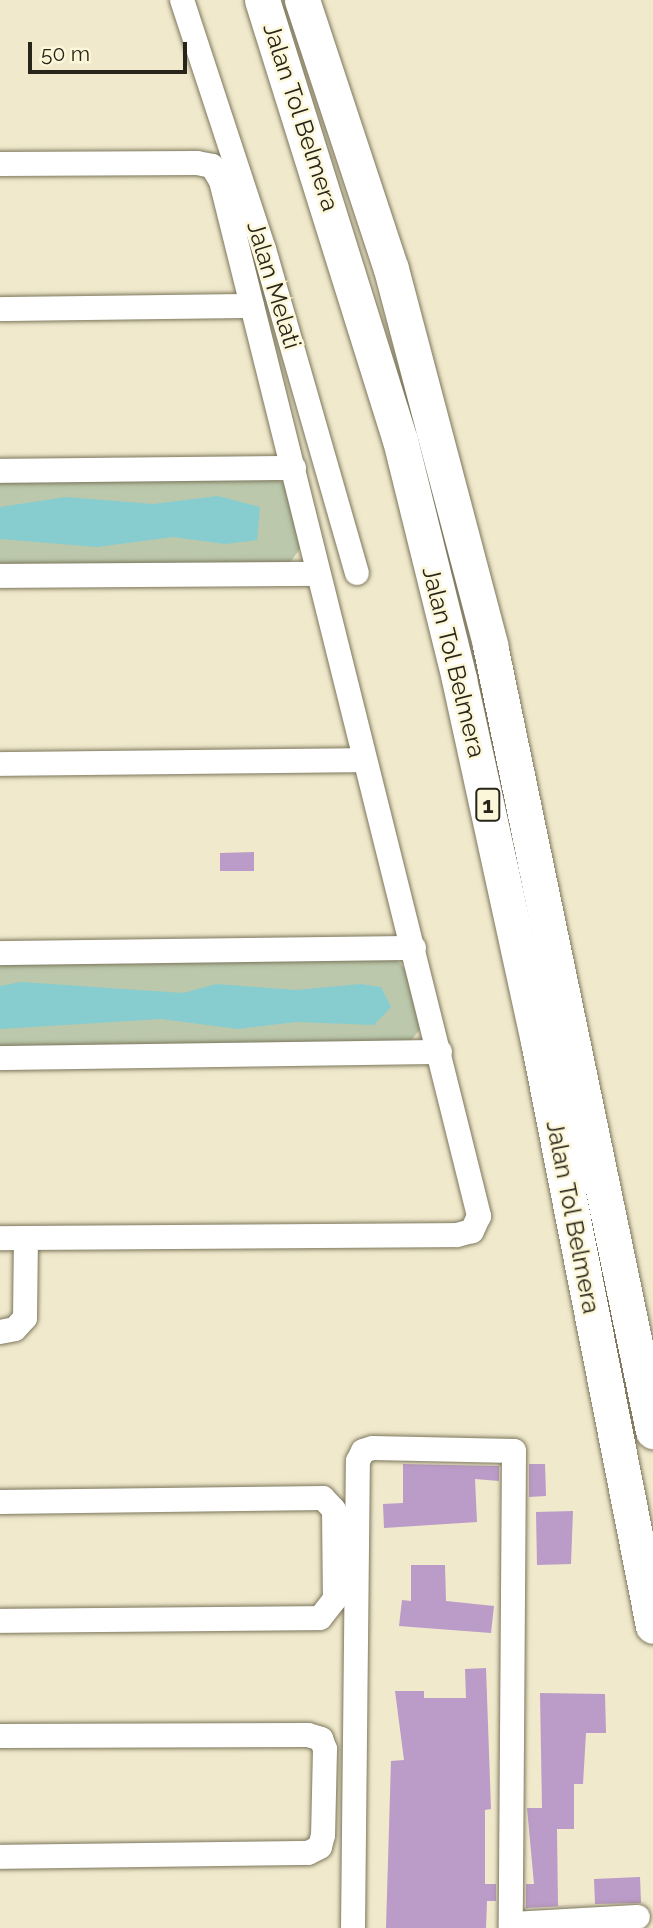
<!DOCTYPE html>
<style>
body{margin:0}
#map{position:relative;width:653px;height:1928px;overflow:hidden;background:#f0e9cc;font-family:Raleway,sans-serif}
div>[style]{position:absolute}
.green>*{inset:0;background:#bbc8ab}
.water>*{inset:0;background:#87cdcf}
.building>*{inset:0;background:#bb9bc7}
.roads{filter:drop-shadow(0 0 2px #7c765c) drop-shadow(0 0 2px #7c765c)}
.minor>*{height:24px;margin:-12px;padding:0 12px;transform-origin:12px;border-radius:12px;background:#fff}
.highway>*{height:35px;margin:-17.5px;padding:0 17.5px;transform-origin:17.5px;border-radius:17.5px;background:#fff}
span{translate:-50% -50%;white-space:nowrap;text-align:center;line-height:1.15;-webkit-text-stroke:5px #fdf7d9;paint-order:stroke}
.shield-label span{padding:2px 5px;background:#fdf7d9;border:2px solid;border-radius:5px;-webkit-text-stroke-width:0}
.shield-label{font-size:23px;color:#27251a;font-weight:700}
.street-label{font-size:24px;color:#27251a}
.scale{position:absolute;left:28px;top:42px;width:159px;height:32px;box-sizing:border-box;border:4px solid #27251a;border-top:0;padding-left:9px;font-size:21px;line-height:24px;white-space:nowrap;color:#27251a;-webkit-text-stroke:5px #fdf7d9;paint-order:stroke}
</style>
<div id="map">
<div class="green">
<i style="clip-path:polygon(276px 479px,286px 485px,302px 546px,289px 564px,0 567px,0 482px)"></i>
<i style="clip-path:polygon(395px 958px,406px 970px,421px 1028px,409px 1043px,0 1048px,0 962px)"></i>
</div>
<div class="water">
<i style="clip-path:polygon(218px 496px,260px 507px,257px 540px,225px 544px,173px 537px,97px 547px,0 539px,0 507px,66px 497px,153px 504px)"></i>
<i style="clip-path:polygon(21px 982px,183px 993px,216px 984px,296px 990px,360px 984px,381px 987px,391px 1007px,374px 1025px,296px 1022px,238px 1029px,161px 1019px,0 1029px,0 986px)"></i>
</div>
<div class="building">
<i style="clip-path:polygon(254px 852px,254px 871px,220px 871px,220px 853px)"></i>
<i style="clip-path:polygon(403px 1464px,499px 1466px,499px 1481px,475px 1479px,477px 1522px,384px 1528px,383px 1504px,403px 1503px)"></i>
<i style="clip-path:polygon(529px 1464px,545px 1464px,546px 1496px,529px 1497px)"></i>
<i style="clip-path:polygon(573px 1511px,571px 1564px,537px 1565px,536px 1512px)"></i>
<i style="clip-path:polygon(411px 1565px,445px 1565px,446px 1601px,494px 1606px,491px 1633px,399px 1626px,402px 1600px,411px 1601px)"></i>
<i style="clip-path:polygon(486px 1668px,491px 1809px,485px 1810px,485px 1884px,496px 1884px,496px 1901px,487px 1901px,486px 1928px,386px 1928px,391px 1761px,404px 1760px,395px 1691px,424px 1691px,424px 1698px,466px 1698px,465px 1669px)"></i>
<i style="clip-path:polygon(540px 1693px,605px 1694px,606px 1733px,586px 1733px,583px 1784px,574px 1784px,574px 1829px,557px 1829px,558px 1906px,585px 1905px,526px 1908px,526px 1884px,534px 1884px,527px 1808px,542px 1808px)"></i>
<i style="clip-path:polygon(640px 1877px,641px 1903px,595px 1904px,594px 1879px)"></i>
</div>
<div class="roads">
<div class="minor">
<i style="left:182px;top:0;width:262px;rotate:71.8deg"></i>
<i style="left:264px;top:249px;width:337px;rotate:74deg"></i>
<i style="left:0;top:164px;width:197px;rotate:-0.3deg"></i>
<i style="left:197px;top:163px;width:15px;rotate:11deg"></i>
<i style="left:212px;top:166px;width:17px;rotate:59deg"></i>
<i style="left:221px;top:181px;width:1067px;rotate:76deg"></i>
<i style="left:479px;top:1216px;width:17px;rotate:115deg"></i>
<i style="left:472px;top:1231px;width:16px;rotate:165deg"></i>
<i style="left:457px;top:1235px;width:457px;rotate:179.6deg"></i>
<i style="left:0;top:309px;width:252px;rotate:-0.7deg"></i>
<i style="left:0;top:471px;width:294px;rotate:-0.6deg"></i>
<i style="left:0;top:576px;width:318px;rotate:-0.4deg"></i>
<i style="left:0;top:764px;width:364px;rotate:-0.6deg"></i>
<i style="left:0;top:953px;width:414px;rotate:-0.7deg"></i>
<i style="left:0;top:1058px;width:440px;rotate:-0.8deg"></i>
<i style="left:0;top:1332px;width:15px;rotate:-11deg"></i>
<i style="left:15px;top:1329px;width:15px;rotate:-48deg"></i>
<i style="left:25px;top:1318px;width:80px;rotate:-89.3deg"></i>
<i style="left:0;top:1502px;width:323px;rotate:-0.7deg"></i>
<i style="left:323px;top:1498px;width:16px;rotate:47deg"></i>
<i style="left:334px;top:1510px;width:89px;rotate:89.4deg"></i>
<i style="left:335px;top:1599px;width:24px;rotate:128deg"></i>
<i style="left:320px;top:1618px;width:320px;rotate:179.5deg"></i>
<i style="left:0;top:1736px;width:308px;rotate:-0.2deg"></i>
<i style="left:308px;top:1735px;width:14px;rotate:17deg"></i>
<i style="left:321px;top:1739px;width:11px;rotate:68deg"></i>
<i style="left:325px;top:1749px;width:86px;rotate:91.3deg"></i>
<i style="left:323px;top:1835px;width:12px;rotate:104deg"></i>
<i style="left:320px;top:1847px;width:13px;rotate:153deg"></i>
<i style="left:308px;top:1853px;width:308px;rotate:179.3deg"></i>
<i style="left:511px;top:1924px;width:127px;rotate:-3.2deg"></i>
<i style="left:353px;top:1928px;width:467px;rotate:-89.4deg"></i>
<i style="left:358px;top:1461px;width:11px;rotate:-63deg"></i>
<i style="left:363px;top:1451px;width:10px;rotate:-17deg"></i>
<i style="left:373px;top:1448px;width:141px;rotate:1.2deg"></i>
<i style="left:514px;top:1451px;width:477px;rotate:90.4deg"></i>
</div>
<div class="highway">
<i style="left:262px;top:0;width:461px;rotate:72.6deg"></i>
<i style="left:400px;top:440px;width:246px;rotate:76.1deg"></i>
<i style="left:459px;top:679px;width:371px;rotate:77.7deg"></i>
<i style="left:538px;top:1041px;width:596px;rotate:78.88deg"></i>
<i style="left:302px;top:0;width:283px;rotate:71.7deg"></i>
<i style="left:391px;top:269px;width:389px;rotate:75.2deg"></i>
<i style="left:490px;top:645px;width:803px;rotate:78.28deg"></i>
</div>
</div>
<div class="shield-label">
<span style="left:488px;top:805px">1</span>
</div>
<div class="street-label">
<span style="left:301px;top:117px;rotate:72deg">Jalan Tol Belmera</span>
<span style="left:274px;top:285px;rotate:73deg">Jalan Melati</span>
<span style="left:454px;top:662px;rotate:76deg">Jalan Tol Belmera</span>
<span style="left:573px;top:1217px;rotate:79deg">Jalan Tol Belmera</span>
</div>
<div class="scale">50 m</div>
</div>
